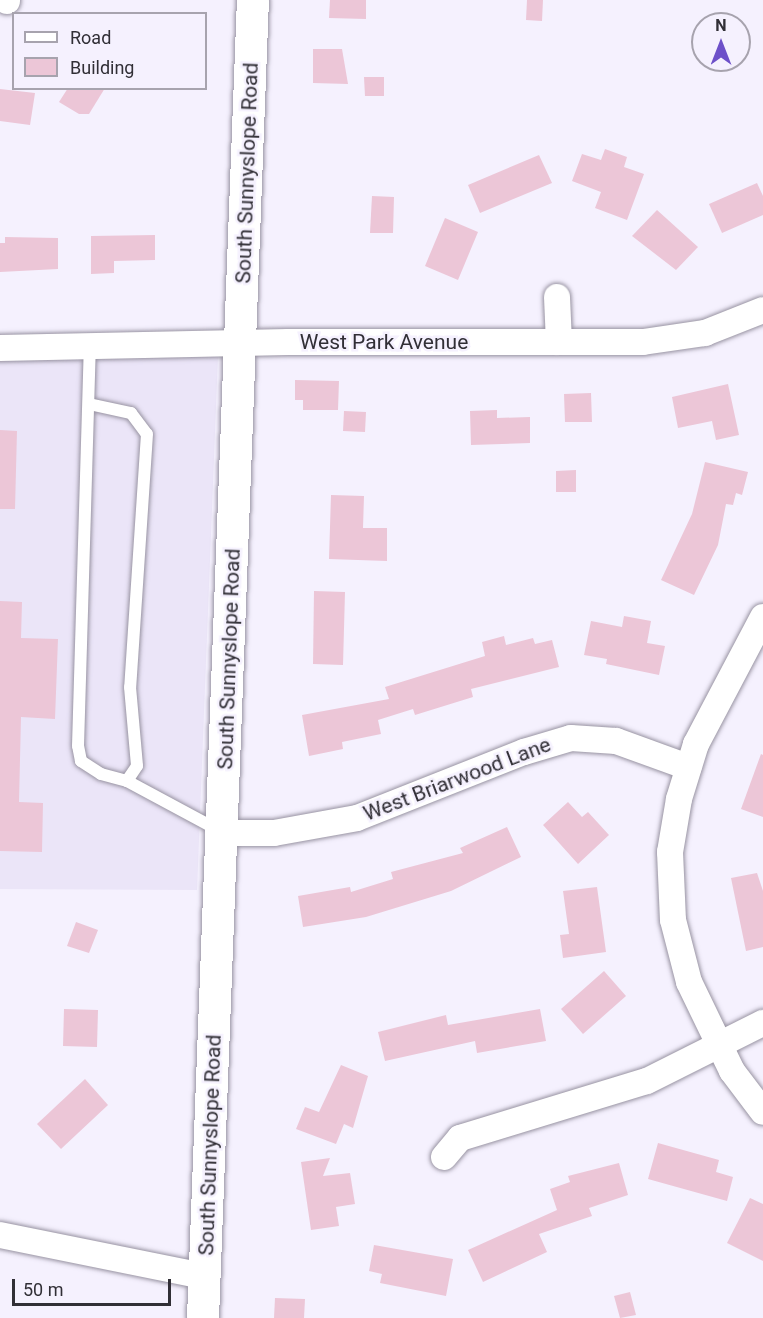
<!DOCTYPE html>
<style>
body{margin:0}
#map{position:relative;width:763px;height:1318px;overflow:hidden;background:#f5f1fe;font-family:Roboto,sans-serif}
div>[style]{position:absolute}
.built>*{inset:0;background:#ebe5f8}
.building>*{inset:0;background:#ecc6d7}
.roads{filter:drop-shadow(0 0 2px #9893a2) drop-shadow(0 0 2px #9893a2)}
.service>*{height:12px;margin:-6px;padding:0 6px;transform-origin:6px;border-radius:6px;background:#fff}
.minor>*{height:26px;margin:-13px;padding:0 13px;transform-origin:13px;border-radius:13px;background:#fff}
.tertiary>*{height:32px;margin:-16px;padding:0 16px;transform-origin:16px;border-radius:16px;background:#fff}
span{translate:-50% -50%;white-space:nowrap;text-align:center;line-height:1.15;-webkit-text-stroke:5px #f5f1fe;paint-order:stroke}
.street-label{font-size:21px;color:#312f36}
.legend{position:absolute;left:12px;top:12px;width:195px;height:78px;box-sizing:border-box;background:#f5f1fe;border:2px solid #a7a3ae;margin:0;padding:8px 10px;list-style:none;font-size:18px;color:#312f36}
.legend li{display:flex;align-items:center;gap:12px;height:30px}
.legend b{width:30px;border:2px solid #a7a3ae}
.north{position:absolute;left:691px;top:12px;width:60px;height:60px;box-sizing:border-box;background:#f5f1fe;border:2px solid #a7a3ae;border-radius:50%;rotate:0deg;font-size:16px;font-weight:700;line-height:24px;text-align:center;color:#312f36}
.north::after{content:'';display:block;margin:auto;width:21px;height:27px;background:#6d50c9;clip-path:polygon(50% 0,100% 100%,50% 72%,0 100%)}
.scale{position:absolute;left:12px;top:1279px;width:159px;height:27px;box-sizing:border-box;border:3px solid #312f36;border-top:0;padding-left:8px;font-size:18px;line-height:21px;white-space:nowrap;color:#312f36;-webkit-text-stroke:4px #f5f1fe;paint-order:stroke}
</style>
<div id="map">
<div class="built">
<i style="clip-path:polygon(218px 356px,197px 890px,0 889px,0 357px)"></i>
</div>
<div class="building">
<i style="clip-path:polygon(330px 0,366px 0,366px 19px,329px 18px)"></i>
<i style="clip-path:polygon(527px 0,543px 0,542px 21px,526px 20px)"></i>
<i style="clip-path:polygon(313px 49px,342px 49px,348px 84px,313px 83px)"></i>
<i style="clip-path:polygon(364px 77px,384px 77px,384px 96px,365px 96px)"></i>
<i style="clip-path:polygon(68px 88px,105px 88px,89px 114px,79px 114px,59px 102px)"></i>
<i style="clip-path:polygon(0 89px,35px 93px,30px 125px,0 121px)"></i>
<i style="clip-path:polygon(605px 149px,627px 157px,624px 167px,644px 174px,627px 220px,595px 208px,601px 192px,572px 181px,582px 154px,601px 160px)"></i>
<i style="clip-path:polygon(539px 155px,552px 183px,480px 213px,468px 185px)"></i>
<i style="clip-path:polygon(757px 183px,763px 196px,763px 215px,722px 233px,709px 204px)"></i>
<i style="clip-path:polygon(372px 196px,394px 197px,393px 233px,370px 233px)"></i>
<i style="clip-path:polygon(657px 210px,698px 247px,676px 270px,632px 236px)"></i>
<i style="clip-path:polygon(445px 218px,478px 232px,458px 280px,425px 266px)"></i>
<i style="clip-path:polygon(155px 235px,155px 260px,114px 261px,114px 273px,91px 274px,91px 236px)"></i>
<i style="clip-path:polygon(5px 237px,58px 238px,58px 269px,0 272px,0 243px,5px 243px)"></i>
<i style="clip-path:polygon(295px 380px,339px 381px,338px 410px,303px 410px,303px 400px,295px 400px)"></i>
<i style="clip-path:polygon(728px 384px,739px 435px,716px 440px,712px 421px,678px 428px,672px 397px)"></i>
<i style="clip-path:polygon(591px 393px,592px 422px,565px 422px,564px 394px)"></i>
<i style="clip-path:polygon(497px 410px,497px 418px,530px 417px,530px 443px,471px 445px,470px 411px)"></i>
<i style="clip-path:polygon(344px 411px,366px 412px,365px 432px,343px 431px)"></i>
<i style="clip-path:polygon(0 430px,17px 431px,15px 509px,0 509px)"></i>
<i style="clip-path:polygon(705px 462px,748px 472px,742px 495px,736px 493px,733px 505px,726px 504px,718px 545px,694px 595px,661px 580px,692px 514px)"></i>
<i style="clip-path:polygon(576px 470px,576px 492px,556px 492px,556px 471px)"></i>
<i style="clip-path:polygon(331px 495px,364px 496px,363px 528px,387px 528px,387px 561px,329px 559px)"></i>
<i style="clip-path:polygon(314px 591px,345px 592px,343px 665px,313px 664px)"></i>
<i style="clip-path:polygon(0 601px,22px 602px,21px 638px,58px 639px,55px 719px,21px 717px,19px 802px,43px 803px,42px 852px,0 851px)"></i>
<i style="clip-path:polygon(624px 616px,651px 621px,647px 643px,665px 646px,659px 675px,606px 664px,607px 659px,584px 655px,591px 621px,622px 627px)"></i>
<i style="clip-path:polygon(504px 636px,506px 645px,533px 638px,535px 644px,552px 640px,559px 667px,471px 689px,473px 697px,415px 715px,413px 709px,378px 720px,381px 734px,342px 742px,343px 749px,309px 756px,302px 715px,389px 699px,385px 687px,485px 656px,482px 642px)"></i>
<i style="clip-path:polygon(761px 754px,763px 755px,763px 817px,741px 809px)"></i>
<i style="clip-path:polygon(568px 802px,582px 817px,588px 812px,609px 835px,578px 864px,543px 825px)"></i>
<i style="clip-path:polygon(507px 827px,521px 857px,451px 891px,366px 917px,303px 927px,298px 896px,350px 887px,351px 892px,393px 879px,391px 872px,463px 853px,460px 848px)"></i>
<i style="clip-path:polygon(757px 873px,763px 891px,763px 947px,746px 951px,731px 878px)"></i>
<i style="clip-path:polygon(597px 887px,606px 952px,563px 958px,560px 935px,569px 934px,563px 891px)"></i>
<i style="clip-path:polygon(76px 922px,98px 930px,89px 953px,67px 946px)"></i>
<i style="clip-path:polygon(604px 971px,626px 996px,583px 1034px,561px 1009px)"></i>
<i style="clip-path:polygon(64px 1009px,98px 1010px,97px 1047px,63px 1046px)"></i>
<i style="clip-path:polygon(540px 1009px,546px 1041px,477px 1053px,475px 1041px,385px 1061px,378px 1032px,446px 1015px,448px 1025px)"></i>
<i style="clip-path:polygon(341px 1065px,368px 1076px,353px 1128px,344px 1124px,336px 1144px,296px 1129px,305px 1107px,319px 1112px)"></i>
<i style="clip-path:polygon(85px 1079px,108px 1105px,61px 1149px,37px 1124px)"></i>
<i style="clip-path:polygon(658px 1143px,719px 1160px,716px 1172px,733px 1177px,727px 1201px,648px 1179px)"></i>
<i style="clip-path:polygon(330px 1158px,323px 1176px,350px 1173px,355px 1204px,336px 1207px,339px 1226px,311px 1230px,301px 1162px)"></i>
<i style="clip-path:polygon(619px 1163px,628px 1195px,589px 1208px,592px 1216px,539px 1234px,547px 1252px,483px 1282px,468px 1250px,557px 1210px,550px 1189px,570px 1182px,568px 1176px)"></i>
<i style="clip-path:polygon(750px 1198px,763px 1204px,763px 1261px,727px 1243px)"></i>
<i style="clip-path:polygon(374px 1245px,453px 1259px,446px 1296px,380px 1283px,382px 1274px,369px 1271px)"></i>
<i style="clip-path:polygon(630px 1292px,636px 1315px,620px 1318px,614px 1296px)"></i>
<i style="clip-path:polygon(275px 1298px,305px 1299px,304px 1318px,274px 1318px)"></i>
</div>
<div class="roads">
<div class="service">
<i style="left:89px;top:404px;width:43px;rotate:12.1deg"></i>
<i style="left:131px;top:413px;width:26px;rotate:53deg"></i>
<i style="left:147px;top:434px;width:254px;rotate:93.8deg"></i>
<i style="left:130px;top:687px;width:79px;rotate:84.9deg"></i>
<i style="left:137px;top:766px;width:18px;rotate:124deg"></i>
<i style="left:127px;top:781px;width:27px;rotate:-165deg"></i>
<i style="left:101px;top:774px;width:24px;rotate:-147deg"></i>
<i style="left:81px;top:761px;width:15px;rotate:-101deg"></i>
<i style="left:78px;top:746px;width:399px;rotate:-88.3deg"></i>
<i style="left:127px;top:781px;width:103px;rotate:28.3deg"></i>
</div>
<div class="minor">
<i style="left:7px;top:1px;width:1px;rotate:-90deg"></i>
<i style="left:557px;top:297px;width:45px;rotate:87.5deg"></i>
<i style="left:0;top:348px;width:288px;rotate:-1.2deg"></i>
<i style="left:288px;top:342px;width:355px"></i>
<i style="left:643px;top:342px;width:63px;rotate:-8.3deg"></i>
<i style="left:705px;top:333px;width:62px;rotate:-21.6deg"></i>
<i style="left:763px;top:617px;width:144px;rotate:117.8deg"></i>
<i style="left:696px;top:744px;width:58px;rotate:107.2deg"></i>
<i style="left:679px;top:799px;width:54px;rotate:99.6deg"></i>
<i style="left:670px;top:852px;width:68px;rotate:87.5deg"></i>
<i style="left:673px;top:920px;width:64px;rotate:75.5deg"></i>
<i style="left:689px;top:982px;width:99px;rotate:64.2deg"></i>
<i style="left:732px;top:1071px;width:51px;rotate:52.9deg"></i>
<i style="left:223px;top:833px;width:51px"></i>
<i style="left:274px;top:833px;width:84px;rotate:-10.2deg"></i>
<i style="left:357px;top:818px;width:180px;rotate:-21.6deg"></i>
<i style="left:524px;top:752px;width:49px;rotate:-16.6deg"></i>
<i style="left:571px;top:738px;width:45px;rotate:3.8deg"></i>
<i style="left:616px;top:741px;width:77px;rotate:19.9deg"></i>
<i style="left:444px;top:1157px;width:25px;rotate:-50deg"></i>
<i style="left:460px;top:1138px;width:195px;rotate:-17deg"></i>
<i style="left:647px;top:1081px;width:130px;rotate:-26.6deg"></i>
<i style="left:0;top:1235px;width:208px;rotate:11.4deg"></i>
</div>
<div class="tertiary">
<i style="left:203px;top:1318px;width:1319px;rotate:-87.83deg"></i>
</div>
</div>
<div class="street-label">
<span style="left:247px;top:173px;rotate:-88deg">South Sunnyslope Road</span>
<span style="left:384px;top:342px">West Park Avenue</span>
<span style="left:229px;top:659px;rotate:-88deg">South Sunnyslope Road</span>
<span style="left:457px;top:779px;rotate:-21deg">West Briarwood Lane</span>
<span style="left:210px;top:1145px;rotate:-88deg">South Sunnyslope Road</span>
</div>
<ul class="legend">
<li><b style="height:8px;background:#fff"></b>Road</li>
<li><b style="height:16px;background:#ecc6d7"></b>Building</li>
</ul>
<div class="north">N</div>
<div class="scale">50 m</div>
</div>
